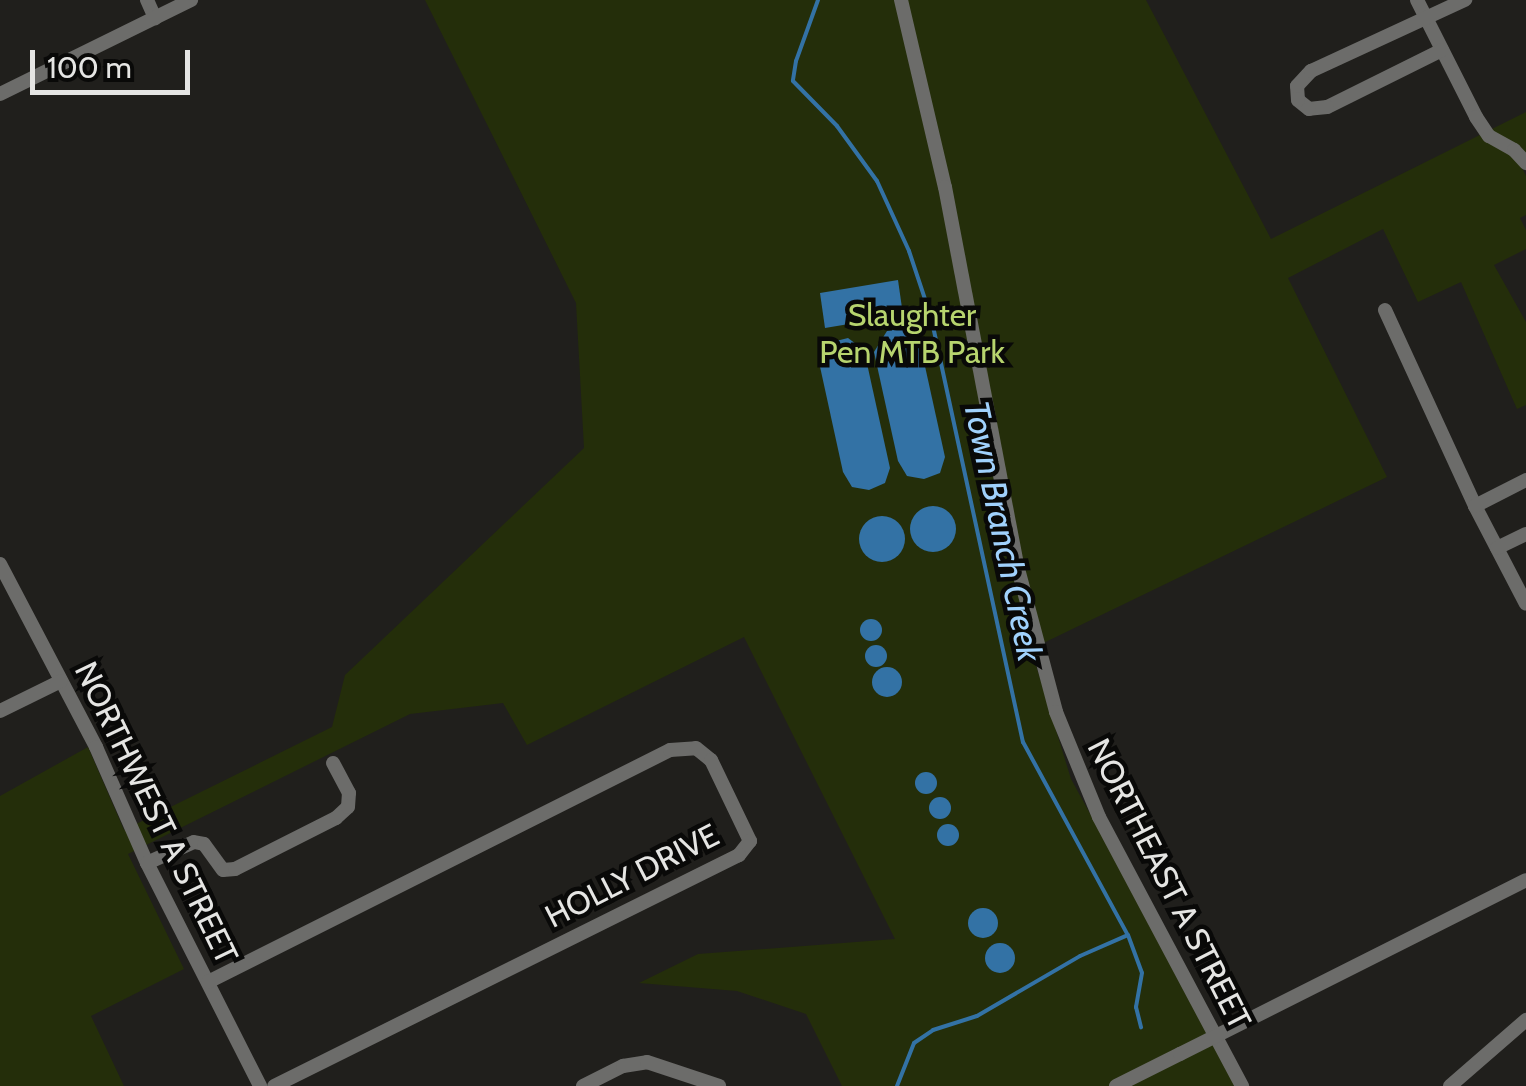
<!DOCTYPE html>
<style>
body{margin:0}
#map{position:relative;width:1526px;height:1086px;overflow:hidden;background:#201f1c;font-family:Cabin,sans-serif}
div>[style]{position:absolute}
.green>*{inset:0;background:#242e0a}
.water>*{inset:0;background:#3372a5}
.round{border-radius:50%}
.stream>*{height:4px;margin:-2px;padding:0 2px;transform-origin:2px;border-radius:2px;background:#3372a5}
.minor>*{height:14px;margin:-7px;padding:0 7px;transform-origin:7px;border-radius:7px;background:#6c6c6a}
.minor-bridge>*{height:14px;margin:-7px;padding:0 7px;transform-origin:7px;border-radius:7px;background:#6c6c6a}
span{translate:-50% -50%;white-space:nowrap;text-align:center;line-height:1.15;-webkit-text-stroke:9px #090908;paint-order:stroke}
.park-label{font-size:32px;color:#b7d46e}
.street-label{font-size:32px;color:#e5e5e3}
.water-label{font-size:35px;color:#a0d1fc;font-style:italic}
.scale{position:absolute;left:30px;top:50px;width:160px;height:45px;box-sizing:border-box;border:5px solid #e5e5e3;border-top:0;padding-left:12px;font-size:30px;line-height:35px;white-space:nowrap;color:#e5e5e3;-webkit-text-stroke:8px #090908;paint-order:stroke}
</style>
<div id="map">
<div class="green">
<i style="clip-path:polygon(425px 0,1146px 0,1271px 239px,1526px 112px,1526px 158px,1519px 162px,1526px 176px,1526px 215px,1520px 218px,1526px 230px,1526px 249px,1494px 265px,1526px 322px,1526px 405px,1517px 409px,1461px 282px,1418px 302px,1383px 229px,1288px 278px,1387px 477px,1031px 649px,1071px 779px,1196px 1007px,1247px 1086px,842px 1086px,806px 1014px,737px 991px,639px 983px,698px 954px,895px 939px,744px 637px,527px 745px,503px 703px,410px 714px,128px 854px,184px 969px,91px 1016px,124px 1086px,0 1086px,0 796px,88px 747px,124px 830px,332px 727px,345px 675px,584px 448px,576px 303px)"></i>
</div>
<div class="water">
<i style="clip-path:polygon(898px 280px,903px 315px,825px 328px,820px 293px)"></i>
<i style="clip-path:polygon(903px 328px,919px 339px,945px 457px,940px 473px,924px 479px,907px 476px,898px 461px,874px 352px,887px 331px)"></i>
<i style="clip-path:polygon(848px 338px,864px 350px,890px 468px,885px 483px,869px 490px,852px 487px,843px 472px,819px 362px,832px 342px)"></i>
<i class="round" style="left:910px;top:506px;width:46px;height:46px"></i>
<i class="round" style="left:859px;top:516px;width:46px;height:46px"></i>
<i class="round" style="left:860px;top:619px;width:22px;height:22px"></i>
<i class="round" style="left:865px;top:645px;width:22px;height:22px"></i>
<i class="round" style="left:872px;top:667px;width:30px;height:30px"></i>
<i class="round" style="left:915px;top:772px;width:22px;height:22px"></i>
<i class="round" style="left:929px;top:797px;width:22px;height:22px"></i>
<i class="round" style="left:937px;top:824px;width:22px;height:22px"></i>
<i class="round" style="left:968px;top:908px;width:30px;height:30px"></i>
<i class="round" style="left:985px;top:943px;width:30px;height:30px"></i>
</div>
<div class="stream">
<i style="left:818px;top:0;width:65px;rotate:109.8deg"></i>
<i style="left:796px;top:61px;width:20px;rotate:99deg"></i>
<i style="left:793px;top:81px;width:63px;rotate:45.6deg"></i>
<i style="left:837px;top:126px;width:68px;rotate:54deg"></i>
<i style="left:877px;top:181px;width:77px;rotate:65.4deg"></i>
<i style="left:909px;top:251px;width:70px;rotate:71.6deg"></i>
<i style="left:931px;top:317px;width:435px;rotate:77.8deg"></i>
<i style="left:1023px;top:742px;width:220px;rotate:61.5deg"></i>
<i style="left:1128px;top:935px;width:40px;rotate:69.8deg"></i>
<i style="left:1142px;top:973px;width:35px;rotate:100deg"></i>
<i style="left:1136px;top:1007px;width:21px;rotate:76deg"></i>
<i style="left:897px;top:1086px;width:46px;rotate:-68.4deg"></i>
<i style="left:914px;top:1043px;width:23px;rotate:-34deg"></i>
<i style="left:933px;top:1030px;width:46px;rotate:-17.7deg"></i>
<i style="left:977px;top:1016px;width:119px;rotate:-30.2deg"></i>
<i style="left:1080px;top:956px;width:52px;rotate:-23.6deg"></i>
</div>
<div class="minor">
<i style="left:147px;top:0;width:20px;rotate:66deg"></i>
<i style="left:901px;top:0;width:192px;rotate:76.8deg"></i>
<i style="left:945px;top:187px;width:385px;rotate:79.2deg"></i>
<i style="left:1017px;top:565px;width:152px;rotate:75.1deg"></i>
<i style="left:1056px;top:712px;width:113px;rotate:67.7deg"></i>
<i style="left:1099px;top:817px;width:305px;rotate:62deg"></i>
<i style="left:1417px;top:0;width:131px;rotate:63.2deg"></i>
<i style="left:1476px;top:117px;width:23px;rotate:56deg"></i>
<i style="left:1489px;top:136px;width:29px;rotate:29deg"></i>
<i style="left:1514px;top:150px;width:18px;rotate:47deg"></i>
<i style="left:1442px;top:50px;width:128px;rotate:153.6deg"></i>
<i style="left:1327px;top:107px;width:18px;rotate:174deg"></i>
<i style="left:1309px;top:109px;width:14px;rotate:-141deg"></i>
<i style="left:1298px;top:100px;width:14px;rotate:-94deg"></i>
<i style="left:1297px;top:86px;width:21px;rotate:-47deg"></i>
<i style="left:1311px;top:71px;width:170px;rotate:-24.8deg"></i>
<i style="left:0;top:94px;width:213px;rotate:-26.2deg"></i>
<i style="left:1385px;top:310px;width:216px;rotate:65.3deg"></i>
<i style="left:1475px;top:506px;width:110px;rotate:62.5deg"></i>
<i style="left:1475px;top:506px;width:57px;rotate:-27deg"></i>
<i style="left:1497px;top:548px;width:32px;rotate:-26deg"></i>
<i style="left:0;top:564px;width:207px;rotate:62.3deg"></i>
<i style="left:96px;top:747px;width:127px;rotate:66.3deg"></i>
<i style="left:147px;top:863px;width:250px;rotate:63.1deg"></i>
<i style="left:0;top:711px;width:68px;rotate:-26.2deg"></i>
<i style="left:147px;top:863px;width:51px;rotate:-24.1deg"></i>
<i style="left:194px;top:842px;width:10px;rotate:11deg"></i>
<i style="left:204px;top:844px;width:32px;rotate:54deg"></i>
<i style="left:223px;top:870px;width:12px;rotate:-5deg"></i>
<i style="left:235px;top:869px;width:113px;rotate:-26.8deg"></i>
<i style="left:336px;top:818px;width:16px;rotate:-43deg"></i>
<i style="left:348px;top:807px;width:14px;rotate:-86deg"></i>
<i style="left:349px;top:793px;width:34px;rotate:-118deg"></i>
<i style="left:208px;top:982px;width:517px;rotate:-26.66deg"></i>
<i style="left:670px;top:750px;width:26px;rotate:-4deg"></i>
<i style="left:696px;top:748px;width:19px;rotate:39deg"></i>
<i style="left:711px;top:760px;width:90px;rotate:64.3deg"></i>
<i style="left:750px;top:841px;width:18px;rotate:128deg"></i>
<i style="left:739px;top:855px;width:519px;rotate:153.58deg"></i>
<i style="left:1246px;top:1021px;width:313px;rotate:-26.7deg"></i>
<i style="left:583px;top:1086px;width:45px;rotate:-26.6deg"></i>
<i style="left:623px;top:1066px;width:24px;rotate:-9deg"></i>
<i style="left:647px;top:1062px;width:76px;rotate:18.4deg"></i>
<i style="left:1116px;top:1086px;width:72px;rotate:-26.6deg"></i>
<i style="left:1450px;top:1086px;width:101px;rotate:-41deg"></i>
</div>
<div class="minor-bridge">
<i style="left:1180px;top:1054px;width:74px;rotate:-26.6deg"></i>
</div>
<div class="park-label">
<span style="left:912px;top:334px">Slaughter<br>Pen MTB Park</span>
</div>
<div class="street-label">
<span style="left:156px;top:813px;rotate:64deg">NORTHWEST A STREET</span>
<span style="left:632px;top:876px;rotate:-27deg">HOLLY DRIVE</span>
<span style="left:1169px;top:884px;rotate:63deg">NORTHEAST A STREET</span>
</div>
<div class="water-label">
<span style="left:1003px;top:531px;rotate:78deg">Town Branch Creek</span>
</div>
<div class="scale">100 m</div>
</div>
